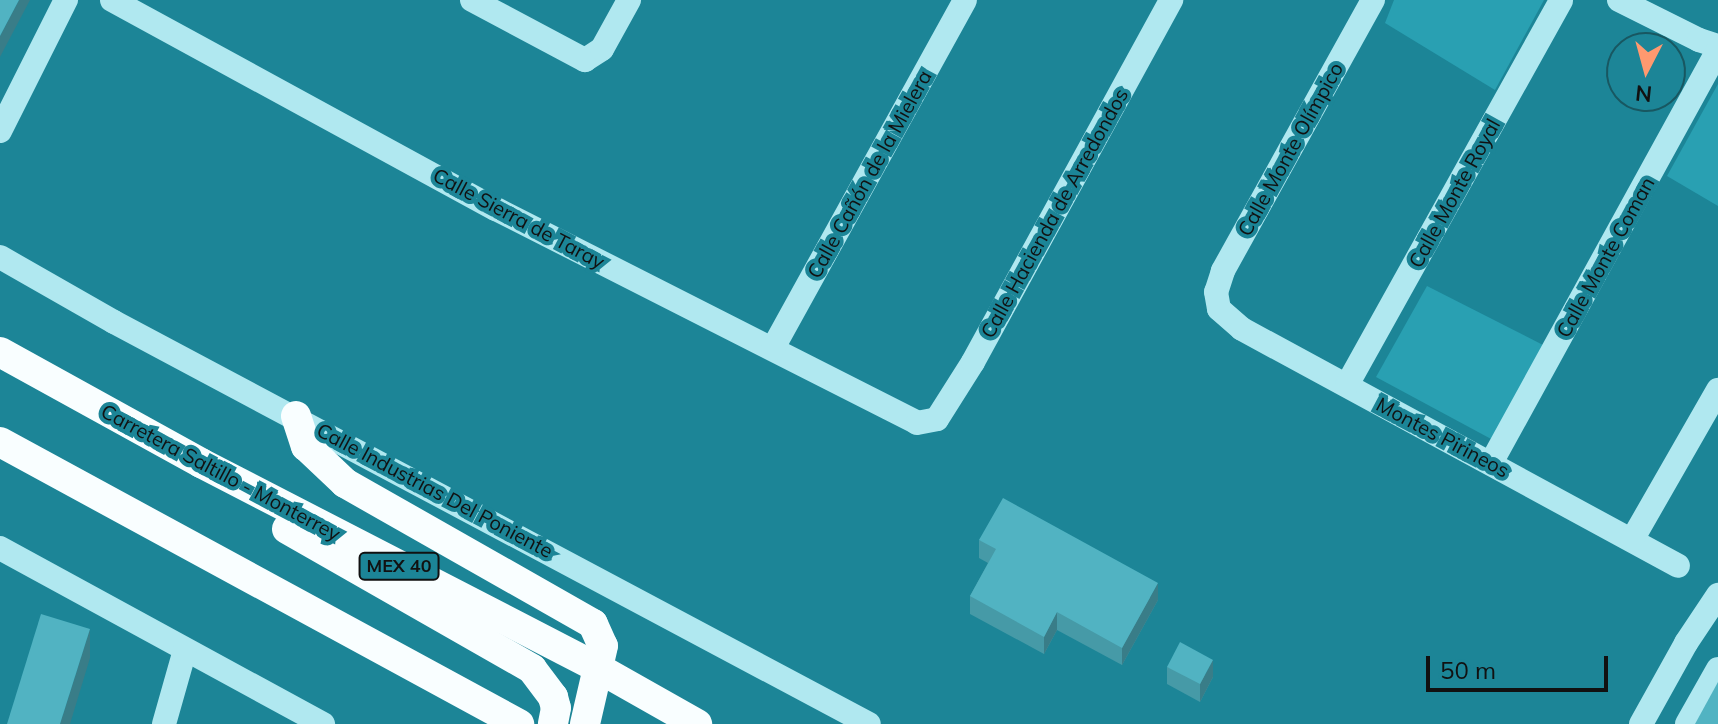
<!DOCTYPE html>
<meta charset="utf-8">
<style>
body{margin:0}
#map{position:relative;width:1718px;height:724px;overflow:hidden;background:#1c8597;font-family:Mulish,sans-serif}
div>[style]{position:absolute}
.green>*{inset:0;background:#29a0b2}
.minor>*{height:24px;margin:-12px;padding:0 12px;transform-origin:12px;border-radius:12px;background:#b0e8f0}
.major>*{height:30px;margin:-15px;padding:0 15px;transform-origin:15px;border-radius:15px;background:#f9feff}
.wall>*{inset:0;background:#469aa7}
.shaded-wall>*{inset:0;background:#397d88}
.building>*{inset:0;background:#51b3c2}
span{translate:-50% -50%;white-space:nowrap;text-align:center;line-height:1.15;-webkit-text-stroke:8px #1c8597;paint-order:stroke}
.shield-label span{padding:2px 6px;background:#1c8597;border:2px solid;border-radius:6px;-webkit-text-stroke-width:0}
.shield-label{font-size:18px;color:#111;font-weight:700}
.street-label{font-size:20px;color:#111}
.north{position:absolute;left:1606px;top:32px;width:80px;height:80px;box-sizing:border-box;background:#1c8597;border:2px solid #185761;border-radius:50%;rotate:186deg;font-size:22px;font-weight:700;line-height:32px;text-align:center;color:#111}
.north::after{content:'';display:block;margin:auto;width:28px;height:36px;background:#ff996f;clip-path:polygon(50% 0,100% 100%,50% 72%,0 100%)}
.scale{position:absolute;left:1426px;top:656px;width:182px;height:36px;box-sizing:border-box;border:4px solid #111;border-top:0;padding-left:10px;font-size:24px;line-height:28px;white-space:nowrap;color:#111;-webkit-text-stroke:6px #1c8597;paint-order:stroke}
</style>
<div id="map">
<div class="green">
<i style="clip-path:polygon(1394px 0,1544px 0,1495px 90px,1385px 23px)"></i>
<i style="clip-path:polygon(1718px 84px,1718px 206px,1667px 176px)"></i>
<i style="clip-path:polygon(1427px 286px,1545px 346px,1493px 440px,1376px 377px)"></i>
</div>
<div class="minor">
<i style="left:112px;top:0;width:437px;rotate:28.6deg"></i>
<i style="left:496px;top:209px;width:472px;rotate:26.9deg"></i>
<i style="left:917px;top:423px;width:20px;rotate:-11deg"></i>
<i style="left:937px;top:419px;width:67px;rotate:-57.7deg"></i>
<i style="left:973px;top:362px;width:413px;rotate:-61.3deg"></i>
<i style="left:472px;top:0;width:128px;rotate:28deg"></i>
<i style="left:585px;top:60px;width:20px;rotate:-33deg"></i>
<i style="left:602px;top:49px;width:56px;rotate:-61.1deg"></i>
<i style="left:1373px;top:0;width:310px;rotate:119deg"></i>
<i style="left:1223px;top:271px;width:22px;rotate:108deg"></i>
<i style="left:1216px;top:292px;width:17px;rotate:80deg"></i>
<i style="left:1219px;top:309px;width:30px;rotate:41deg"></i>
<i style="left:1242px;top:329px;width:496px;rotate:28.5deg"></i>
<i style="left:1619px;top:0;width:89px;rotate:26.6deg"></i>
<i style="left:1699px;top:40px;width:20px;rotate:18deg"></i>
<i style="left:0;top:131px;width:147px;rotate:-63.3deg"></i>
<i style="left:0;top:257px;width:131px;rotate:29.7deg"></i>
<i style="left:114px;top:322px;width:855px;rotate:28.03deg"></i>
<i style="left:773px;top:348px;width:397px;rotate:-61.1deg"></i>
<i style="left:1347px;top:385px;width:440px;rotate:-60.9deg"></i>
<i style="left:1491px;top:463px;width:471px;rotate:-61.2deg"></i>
<i style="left:1632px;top:540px;width:173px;rotate:-60.2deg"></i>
<i style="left:0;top:548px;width:368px;rotate:28.6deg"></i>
<i style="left:164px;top:724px;width:77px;rotate:-74.2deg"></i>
<i style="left:1641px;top:724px;width:93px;rotate:-60.9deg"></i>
<i style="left:1686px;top:643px;width:58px;rotate:-56.3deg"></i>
<i style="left:1687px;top:724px;width:63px;rotate:-60.6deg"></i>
</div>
<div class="major">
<i style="left:0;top:352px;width:230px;rotate:28.9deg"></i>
<i style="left:201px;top:463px;width:447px;rotate:27.3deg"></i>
<i style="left:598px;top:668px;width:114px;rotate:29.5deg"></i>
<i style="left:296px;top:416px;width:32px;rotate:72deg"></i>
<i style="left:306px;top:446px;width:54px;rotate:43.5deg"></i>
<i style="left:345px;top:483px;width:285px;rotate:29.6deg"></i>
<i style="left:593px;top:624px;width:24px;rotate:66deg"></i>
<i style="left:603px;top:646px;width:80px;rotate:103deg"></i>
<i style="left:0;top:442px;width:591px;rotate:28.52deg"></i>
<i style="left:287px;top:529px;width:282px;rotate:29.7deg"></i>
<i style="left:532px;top:669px;width:35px;rotate:53deg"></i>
<i style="left:553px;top:697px;width:11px;rotate:75deg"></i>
<i style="left:556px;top:708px;width:16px;rotate:101deg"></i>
</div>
<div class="wall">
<i style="clip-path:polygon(979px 540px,1158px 600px,1122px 665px,1057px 630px,1044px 654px,970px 614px,970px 596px,988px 563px,979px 558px)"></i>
<i style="clip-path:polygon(1167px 667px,1213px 677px,1200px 702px,1167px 684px)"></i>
</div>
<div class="shaded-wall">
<i style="clip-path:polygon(19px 0,30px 0,0 57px,0 36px)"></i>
<i style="clip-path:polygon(1158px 583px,1158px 600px,1122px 665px,1122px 648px)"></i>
<i style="clip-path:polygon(1057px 612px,1057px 630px,1044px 654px,1044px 637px)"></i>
<i style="clip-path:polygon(90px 629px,90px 658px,70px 724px,60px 724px)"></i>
<i style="clip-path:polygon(1213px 660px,1213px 677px,1200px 702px,1200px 684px)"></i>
</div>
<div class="building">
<i style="clip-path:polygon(0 0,19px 0,0 36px)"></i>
<i style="clip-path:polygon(1003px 498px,1158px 583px,1122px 648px,1057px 612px,1044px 637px,970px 596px,996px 549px,979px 540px)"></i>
<i style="clip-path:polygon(41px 614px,90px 629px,60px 724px,7px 724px)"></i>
<i style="clip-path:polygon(1180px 642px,1213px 660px,1200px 684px,1167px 667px)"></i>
<i style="clip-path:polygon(1718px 682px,1718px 724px,1695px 724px)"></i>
</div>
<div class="shield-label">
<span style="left:399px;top:566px">MEX 40</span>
</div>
<div class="street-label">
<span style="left:1290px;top:149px;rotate:-61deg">Calle Monte Olímpico</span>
<span style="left:869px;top:174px;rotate:-61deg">Calle Cañón de la Mielera</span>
<span style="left:1454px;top:193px;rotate:-61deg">Calle Monte Royal</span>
<span style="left:1054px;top:213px;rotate:-61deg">Calle Hacienda de Arredondos</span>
<span style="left:519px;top:218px;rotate:28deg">Calle Sierra de Taray</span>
<span style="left:1605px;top:257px;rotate:-61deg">Calle Monte Coman</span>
<span style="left:1443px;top:437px;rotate:28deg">Montes Pirineos</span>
<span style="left:221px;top:472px;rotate:28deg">Carretera Saltillo - Monterrey</span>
<span style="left:435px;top:490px;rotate:28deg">Calle Industrias Del Poniente</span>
</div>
<div class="north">N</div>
<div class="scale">50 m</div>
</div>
